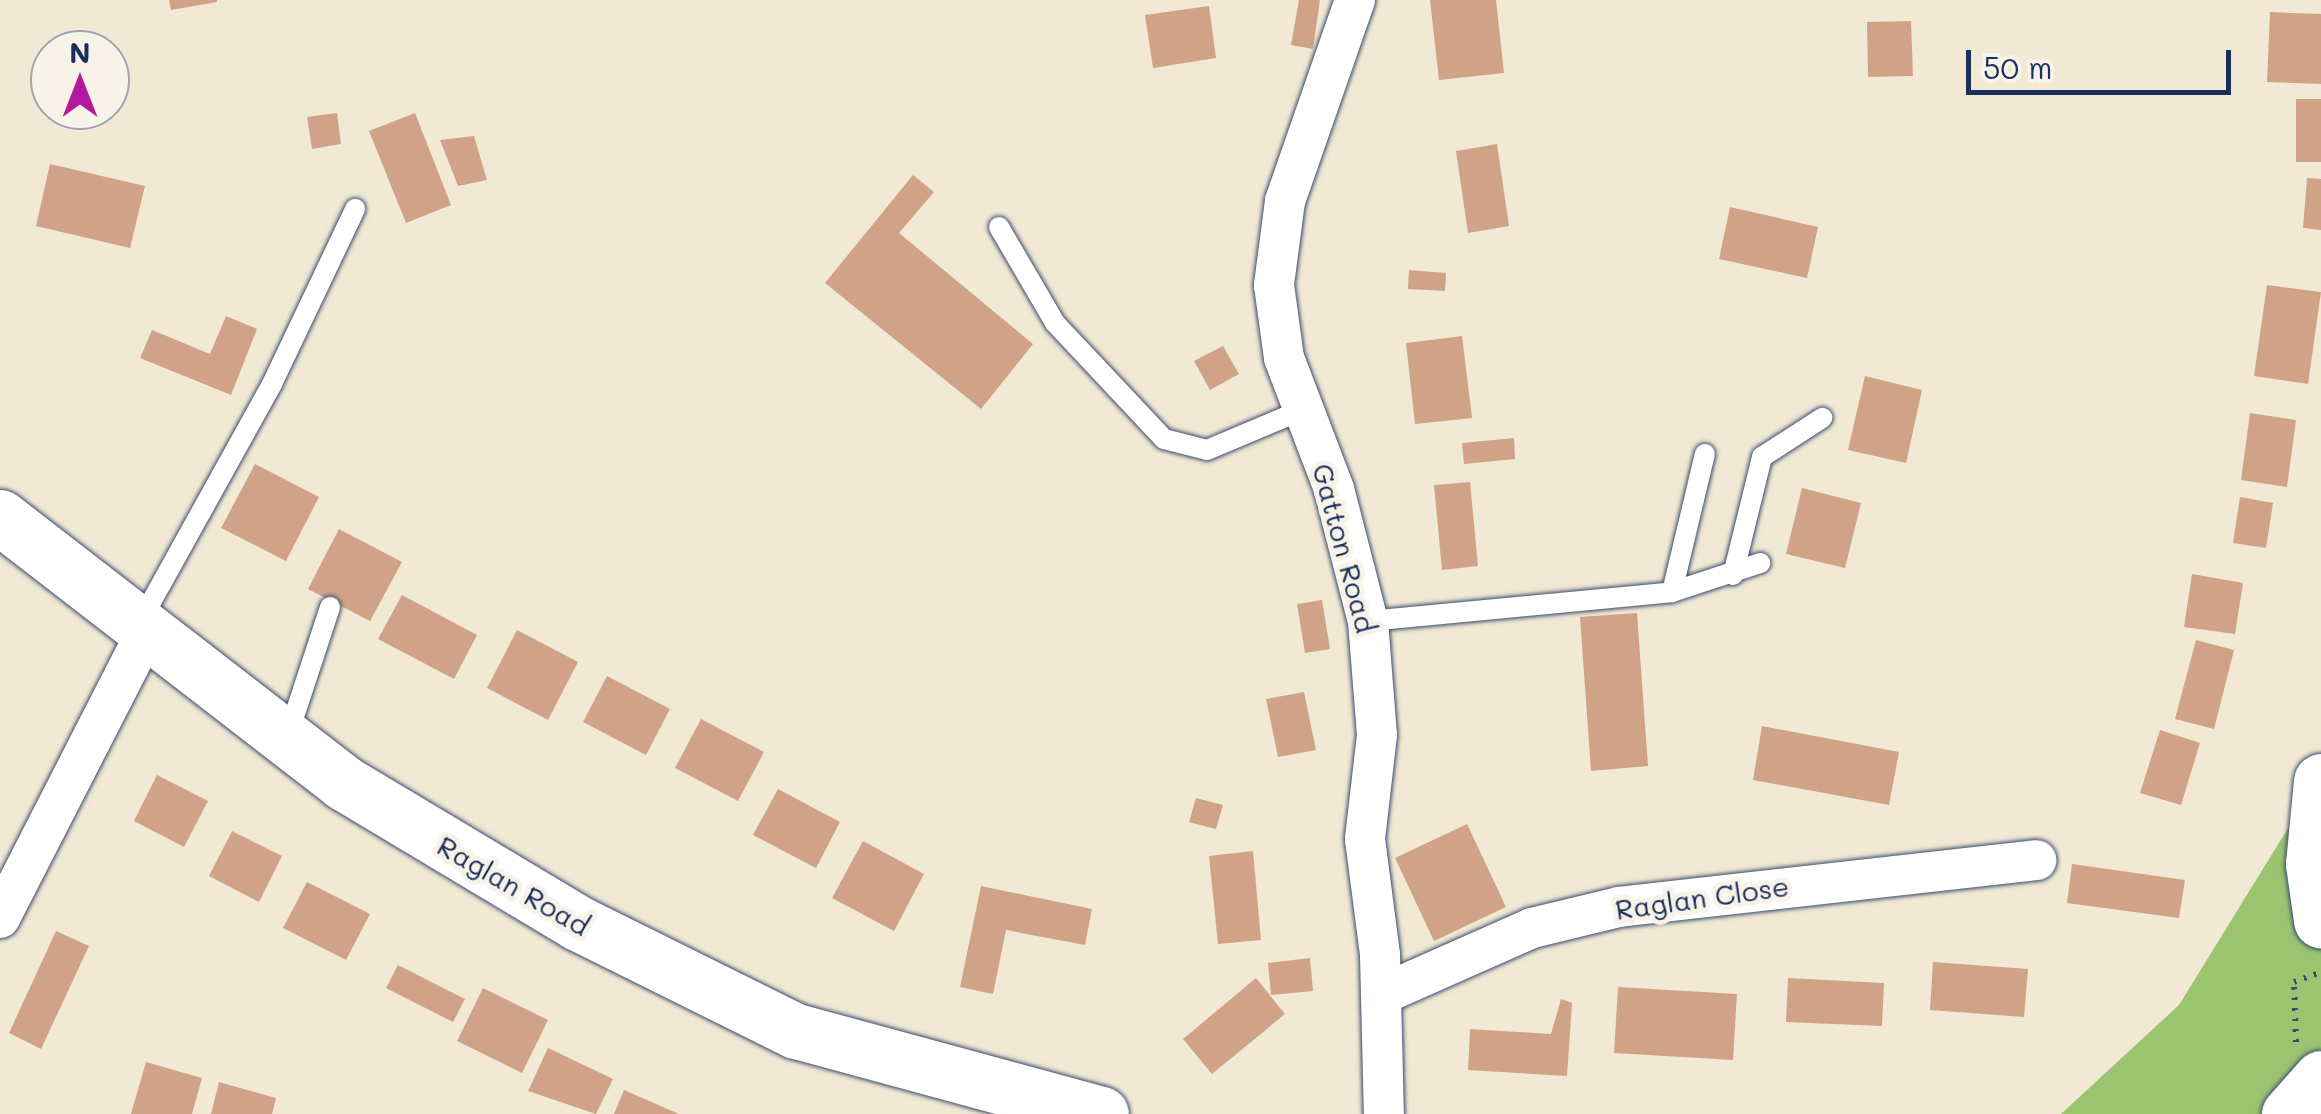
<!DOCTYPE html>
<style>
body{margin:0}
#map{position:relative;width:2321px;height:1114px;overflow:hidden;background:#f1e9d3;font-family:Mali,sans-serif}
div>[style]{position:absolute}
.green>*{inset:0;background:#9ac470}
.building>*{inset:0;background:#d0a388}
.path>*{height:6px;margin-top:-3px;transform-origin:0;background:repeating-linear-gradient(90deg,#3b4b70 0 2.5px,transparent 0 10.5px)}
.roads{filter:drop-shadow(0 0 2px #3b4b70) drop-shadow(0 0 2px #3b4b70)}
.lane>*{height:20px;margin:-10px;padding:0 10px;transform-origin:10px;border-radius:10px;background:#fff}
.street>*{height:40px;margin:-20px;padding:0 20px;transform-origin:20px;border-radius:20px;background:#fff}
.secondary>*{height:55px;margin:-27.5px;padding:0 27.5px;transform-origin:27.5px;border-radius:27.5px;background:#fff}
.primary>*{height:55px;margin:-27.5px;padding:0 27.5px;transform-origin:27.5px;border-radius:27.5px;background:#fff}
span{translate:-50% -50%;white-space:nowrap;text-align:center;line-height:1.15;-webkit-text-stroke:10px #f7f3e8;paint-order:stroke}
.street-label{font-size:28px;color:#1b2f5e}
.north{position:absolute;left:30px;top:30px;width:100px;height:100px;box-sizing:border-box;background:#f7f3e8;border:2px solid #9fa5b1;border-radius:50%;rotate:0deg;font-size:28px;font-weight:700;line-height:40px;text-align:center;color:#1b2f5e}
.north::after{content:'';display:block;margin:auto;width:35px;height:45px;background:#b5179e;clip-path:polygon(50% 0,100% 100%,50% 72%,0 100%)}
.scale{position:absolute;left:1966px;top:50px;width:265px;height:45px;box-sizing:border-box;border:5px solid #1b2f5e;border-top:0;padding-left:12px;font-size:30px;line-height:35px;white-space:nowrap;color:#1b2f5e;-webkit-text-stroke:8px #f7f3e8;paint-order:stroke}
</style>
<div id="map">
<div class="green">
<i style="clip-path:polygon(2298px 812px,2321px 817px,2321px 1114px,2061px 1114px,2179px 1005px)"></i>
</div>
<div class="building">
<i style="clip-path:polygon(169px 0,217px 0,217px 2px,171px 10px)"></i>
<i style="clip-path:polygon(1299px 0,1320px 0,1313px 49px,1291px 45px)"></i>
<i style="clip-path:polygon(1430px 0,1496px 0,1504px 73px,1439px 80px)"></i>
<i style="clip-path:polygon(1209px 6px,1216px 58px,1153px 68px,1145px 15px)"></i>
<i style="clip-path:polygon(2270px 12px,2321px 14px,2321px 84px,2267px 82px)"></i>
<i style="clip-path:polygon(1911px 21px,1913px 76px,1868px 77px,1867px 22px)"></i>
<i style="clip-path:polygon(2296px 99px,2321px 99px,2321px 162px,2296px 162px)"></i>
<i style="clip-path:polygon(337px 113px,341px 144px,312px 149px,307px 117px)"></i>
<i style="clip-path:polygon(415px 113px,451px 205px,406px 223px,369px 131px)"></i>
<i style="clip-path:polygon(474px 136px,487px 180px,458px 186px,440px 140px)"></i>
<i style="clip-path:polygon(1497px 144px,1509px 226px,1468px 233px,1456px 151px)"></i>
<i style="clip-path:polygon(50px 164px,145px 186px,130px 248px,36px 226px)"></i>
<i style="clip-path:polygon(913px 175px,934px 192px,899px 233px,1033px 344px,981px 409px,825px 283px)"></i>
<i style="clip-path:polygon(2307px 178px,2321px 179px,2321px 230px,2303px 228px)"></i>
<i style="clip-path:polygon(1730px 207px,1818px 227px,1807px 278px,1719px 259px)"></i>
<i style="clip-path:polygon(1409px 270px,1446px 273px,1445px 291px,1408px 289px)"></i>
<i style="clip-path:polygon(2267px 285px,2321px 292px,2308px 384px,2254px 376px)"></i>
<i style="clip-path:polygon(226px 316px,257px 329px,231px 395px,140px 358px,152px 330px,210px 354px)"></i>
<i style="clip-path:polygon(1462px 336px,1472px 418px,1415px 424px,1406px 343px)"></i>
<i style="clip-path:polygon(1223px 346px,1239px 374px,1210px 390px,1194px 361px)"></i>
<i style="clip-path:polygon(1865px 376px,1922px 390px,1906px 463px,1848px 450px)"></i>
<i style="clip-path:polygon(2250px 413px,2296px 420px,2287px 487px,2241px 480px)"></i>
<i style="clip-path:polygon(1514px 438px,1515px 459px,1464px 464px,1462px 443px)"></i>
<i style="clip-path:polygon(255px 464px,319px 497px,286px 561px,221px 528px)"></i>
<i style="clip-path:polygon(1470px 482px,1478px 566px,1442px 570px,1434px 485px)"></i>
<i style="clip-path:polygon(1802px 488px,1861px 503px,1845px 568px,1786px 554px)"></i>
<i style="clip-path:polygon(2240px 497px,2273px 503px,2266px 548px,2233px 543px)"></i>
<i style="clip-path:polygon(339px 529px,402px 562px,370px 621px,308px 589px)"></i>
<i style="clip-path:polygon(2192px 574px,2243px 583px,2235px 634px,2184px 627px)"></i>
<i style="clip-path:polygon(402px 595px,477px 635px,454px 679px,378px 639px)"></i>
<i style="clip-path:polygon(1322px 600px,1330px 649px,1305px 653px,1297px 604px)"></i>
<i style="clip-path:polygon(1637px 613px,1648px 766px,1591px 771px,1580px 617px)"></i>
<i style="clip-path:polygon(517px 630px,578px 662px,548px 720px,487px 688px)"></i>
<i style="clip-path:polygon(2196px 640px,2234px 650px,2214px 729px,2175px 719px)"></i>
<i style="clip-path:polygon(607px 676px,670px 709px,646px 755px,583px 722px)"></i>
<i style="clip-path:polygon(1304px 692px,1316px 750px,1278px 757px,1266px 699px)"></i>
<i style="clip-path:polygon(701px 719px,764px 752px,738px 801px,675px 768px)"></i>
<i style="clip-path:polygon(1762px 726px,1899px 752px,1889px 805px,1753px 780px)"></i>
<i style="clip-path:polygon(2160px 730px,2200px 743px,2181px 805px,2140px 793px)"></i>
<i style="clip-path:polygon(157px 775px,208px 801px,184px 847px,134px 821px)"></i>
<i style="clip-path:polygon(778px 789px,840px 822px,816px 868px,753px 835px)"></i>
<i style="clip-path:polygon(1196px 798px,1223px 805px,1216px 829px,1189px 822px)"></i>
<i style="clip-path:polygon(1467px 824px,1506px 907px,1434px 941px,1395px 858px)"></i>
<i style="clip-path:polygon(232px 831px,282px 856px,259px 902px,209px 876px)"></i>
<i style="clip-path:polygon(863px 841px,924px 874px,894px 931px,832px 898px)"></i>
<i style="clip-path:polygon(1253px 851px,1261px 940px,1218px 944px,1209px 856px)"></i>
<i style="clip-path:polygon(2072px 864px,2185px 880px,2179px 918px,2067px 903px)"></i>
<i style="clip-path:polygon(307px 882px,370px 914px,346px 960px,283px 928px)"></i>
<i style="clip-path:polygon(981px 886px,1092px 909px,1085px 945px,1006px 930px,993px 994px,960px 987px)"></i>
<i style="clip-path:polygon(56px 931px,89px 946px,41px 1049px,9px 1033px)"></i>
<i style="clip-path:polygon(1310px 958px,1313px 991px,1271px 995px,1268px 963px)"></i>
<i style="clip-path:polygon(1933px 962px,2028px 969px,2024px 1017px,1930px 1010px)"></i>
<i style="clip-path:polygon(398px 965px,465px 999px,453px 1022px,386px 988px)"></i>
<i style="clip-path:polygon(1256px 978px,1285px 1014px,1212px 1074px,1183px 1039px)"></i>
<i style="clip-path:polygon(1788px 978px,1884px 983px,1882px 1026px,1786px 1022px)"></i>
<i style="clip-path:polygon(1618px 987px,1737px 994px,1733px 1060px,1614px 1053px)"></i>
<i style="clip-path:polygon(483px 988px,548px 1020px,522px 1073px,457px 1041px)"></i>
<i style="clip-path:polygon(1561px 999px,1572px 1003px,1567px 1076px,1468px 1070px,1470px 1029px,1551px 1034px)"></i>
<i style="clip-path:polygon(548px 1048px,613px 1079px,596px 1114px,528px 1091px)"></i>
<i style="clip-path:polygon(146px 1062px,202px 1078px,192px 1114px,131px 1114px)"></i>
<i style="clip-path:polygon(219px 1082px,276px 1098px,272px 1114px,211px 1114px)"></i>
<i style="clip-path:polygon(624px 1090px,679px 1114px,614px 1114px)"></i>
</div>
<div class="path">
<i style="left:2296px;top:1042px;width:60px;rotate:-91.9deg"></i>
<i style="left:2294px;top:982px;width:29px;rotate:-20deg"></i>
</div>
<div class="roads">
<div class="lane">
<i style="left:999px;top:227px;width:111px;rotate:59.7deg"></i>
<i style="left:1055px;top:323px;width:159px;rotate:46.8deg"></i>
<i style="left:1164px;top:439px;width:44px;rotate:14.3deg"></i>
<i style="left:1207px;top:450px;width:103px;rotate:-22.8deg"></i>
<i style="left:1733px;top:575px;width:122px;rotate:-76.2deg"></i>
<i style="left:1762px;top:457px;width:72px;rotate:-33deg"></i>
<i style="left:1672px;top:592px;width:93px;rotate:-18.2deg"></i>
<i style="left:1368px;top:621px;width:305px;rotate:-5.4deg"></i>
<i style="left:1672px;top:592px;width:142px;rotate:-76.6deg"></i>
<i style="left:139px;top:624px;width:274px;rotate:-61deg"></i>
<i style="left:272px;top:384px;width:194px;rotate:-64.6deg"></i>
<i style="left:287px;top:738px;width:138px;rotate:-71.8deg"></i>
</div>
<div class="street">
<i style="left:1355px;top:0;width:213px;rotate:109.2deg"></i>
<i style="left:1285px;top:201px;width:85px;rotate:97.5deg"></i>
<i style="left:1274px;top:285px;width:74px;rotate:82.2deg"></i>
<i style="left:1284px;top:358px;width:140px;rotate:69.1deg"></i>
<i style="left:1334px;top:489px;width:136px;rotate:75.6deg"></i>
<i style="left:1368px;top:621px;width:114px;rotate:85.5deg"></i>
<i style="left:1377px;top:735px;width:105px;rotate:96.6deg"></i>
<i style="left:1365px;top:839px;width:117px;rotate:82.6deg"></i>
<i style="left:1380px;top:955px;width:159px;rotate:88.6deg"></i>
<i style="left:0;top:918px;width:317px;rotate:-62.9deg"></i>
<i style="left:1383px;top:994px;width:163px;rotate:-23.9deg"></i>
<i style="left:1532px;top:928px;width:89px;rotate:-13.6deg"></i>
<i style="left:1619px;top:907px;width:420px;rotate:-6.4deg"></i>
</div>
<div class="secondary">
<i style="left:0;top:517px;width:435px;rotate:37.7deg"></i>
<i style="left:344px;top:783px;width:273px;rotate:30.9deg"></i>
<i style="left:578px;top:923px;width:243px;rotate:26.4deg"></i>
<i style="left:796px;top:1031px;width:316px;rotate:15.2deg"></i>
<i style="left:2321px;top:781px;width:83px;rotate:95.5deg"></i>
<i style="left:2313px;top:864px;width:57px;rotate:81.9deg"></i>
</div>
<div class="primary">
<i style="left:2289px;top:1114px;width:48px;rotate:-48.4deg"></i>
</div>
</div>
<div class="street-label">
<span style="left:1345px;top:548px;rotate:75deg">Gatton Road</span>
<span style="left:514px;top:885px;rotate:30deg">Raglan Road</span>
<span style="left:1702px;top:897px;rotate:-8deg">Raglan Close</span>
</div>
<div class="north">N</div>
<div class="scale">50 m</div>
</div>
